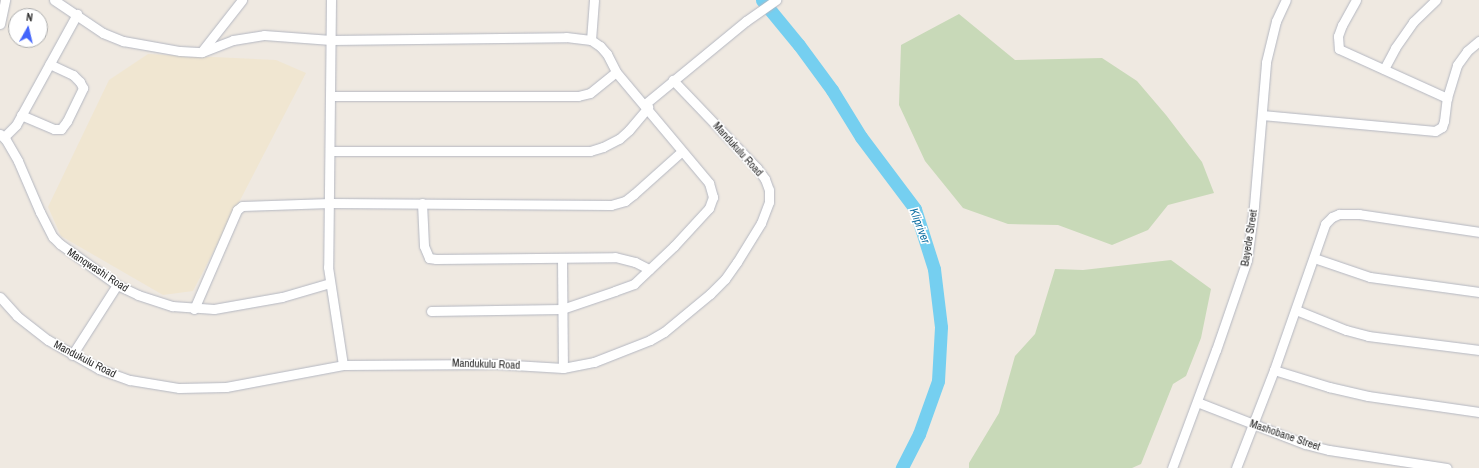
<!DOCTYPE html>
<style>
body{margin:0}
#map{position:relative;width:1479px;height:468px;overflow:hidden;background:#efe9e1;font-family:"Archivo Narrow",sans-serif}
div>[style]{position:absolute}
.education>*{inset:0;background:#f0e6d1}
.cemetery>*{inset:0;background:#c8d9b8}
.river>*{height:13px;margin:-6.5px;padding:0 6.5px;transform-origin:6.5px;border-radius:6.5px;background:#75cff0}
.roads{filter:drop-shadow(0 0 1px #b4b7c1) drop-shadow(0 0 1px #b4b7c1)}
.minor>*{height:9px;margin:-4.5px;padding:0 4.5px;transform-origin:4.5px;border-radius:4.5px;background:#fff}
span{translate:-50% -50%;white-space:nowrap;text-align:center;line-height:1.15;-webkit-text-stroke:3px #fff;paint-order:stroke}
.street-label{font-size:11px;color:#2e2e2e}
.water-label{font-size:12px;color:#0d6fa3;font-style:italic}
.north{position:absolute;left:8px;top:8px;width:40px;height:40px;box-sizing:border-box;background:#fff;border:1px solid #ababab;border-radius:50%;rotate:8deg;font-size:11px;font-weight:700;line-height:16px;text-align:center;color:#2e2e2e}
.north::after{content:'';display:block;margin:auto;width:14px;height:18px;background:#4264fb;clip-path:polygon(50% 0,100% 100%,50% 72%,0 100%)}
</style>
<div id="map">
<div class="education">
<i style="clip-path:polygon(148px 54px,276px 60px,306px 73px,193px 291px,163px 295px,61px 236px,48px 207px,109px 80px)"></i>
</div>
<div class="cemetery">
<i style="clip-path:polygon(959px 14px,1015px 60px,1102px 58px,1137px 81px,1166px 115px,1202px 162px,1214px 193px,1168px 205px,1148px 230px,1112px 245px,1058px 225px,1008px 224px,963px 208px,925px 161px,899px 105px,901px 45px)"></i>
<i style="clip-path:polygon(1171px 260px,1211px 289px,1201px 338px,1186px 376px,1173px 384px,1141px 464px,1132px 468px,969px 468px,969px 463px,999px 413px,1015px 356px,1035px 334px,1055px 269px,1083px 270px)"></i>
</div>
<div class="river">
<i style="left:762px;top:0;width:58px;rotate:50.6deg"></i>
<i style="left:799px;top:45px;width:56px;rotate:53.7deg"></i>
<i style="left:832px;top:90px;width:55px;rotate:58.3deg"></i>
<i style="left:861px;top:137px;width:90px;rotate:53.1deg"></i>
<i style="left:915px;top:209px;width:63px;rotate:72.4deg"></i>
<i style="left:934px;top:269px;width:58px;rotate:83.1deg"></i>
<i style="left:941px;top:327px;width:54px;rotate:93.2deg"></i>
<i style="left:938px;top:381px;width:56px;rotate:109.7deg"></i>
<i style="left:919px;top:434px;width:38px;rotate:117deg"></i>
</div>
<div class="roads">
<div class="minor">
<i style="left:54px;top:0;width:59px;rotate:34deg"></i>
<i style="left:103px;top:33px;width:22px;rotate:22deg"></i>
<i style="left:123px;top:41px;width:58px;rotate:10deg"></i>
<i style="left:180px;top:51px;width:22px;rotate:3deg"></i>
<i style="left:202px;top:52px;width:33px;rotate:-21deg"></i>
<i style="left:233px;top:40px;width:31px;rotate:-9deg"></i>
<i style="left:264px;top:35px;width:67px;rotate:4.3deg"></i>
<i style="left:331px;top:40px;width:235px;rotate:-0.7deg"></i>
<i style="left:566px;top:37px;width:25px;rotate:7deg"></i>
<i style="left:591px;top:40px;width:11px;rotate:34deg"></i>
<i style="left:600px;top:46px;width:11px;rotate:49deg"></i>
<i style="left:607px;top:54px;width:20px;rotate:63deg"></i>
<i style="left:616px;top:72px;width:145px;rotate:50deg"></i>
<i style="left:709px;top:183px;width:15px;rotate:74deg"></i>
<i style="left:713px;top:197px;width:12px;rotate:110deg"></i>
<i style="left:709px;top:208px;width:52px;rotate:132.6deg"></i>
<i style="left:674px;top:246px;width:55px;rotate:136.5deg"></i>
<i style="left:634px;top:284px;width:20px;rotate:160deg"></i>
<i style="left:615px;top:291px;width:56px;rotate:161.2deg"></i>
<i style="left:562px;top:309px;width:131px;rotate:179.1deg"></i>
<i style="left:331px;top:0;width:267px;rotate:90.6deg"></i>
<i style="left:328px;top:267px;width:99px;rotate:81.3deg"></i>
<i style="left:1356px;top:0;width:29px;rotate:119deg"></i>
<i style="left:1342px;top:25px;width:12px;rotate:110deg"></i>
<i style="left:1338px;top:36px;width:13px;rotate:86deg"></i>
<i style="left:1339px;top:49px;width:119px;rotate:24.4deg"></i>
<i style="left:0;top:24px;width:25px;rotate:-78deg"></i>
<i style="left:591px;top:40px;width:40px;rotate:-85.7deg"></i>
<i style="left:202px;top:51px;width:65px;rotate:-51.9deg"></i>
<i style="left:1384px;top:69px;width:24px;rotate:-62deg"></i>
<i style="left:1395px;top:48px;width:32px;rotate:-55deg"></i>
<i style="left:1413px;top:22px;width:32px;rotate:-44deg"></i>
<i style="left:331px;top:96px;width:247px"></i>
<i style="left:578px;top:96px;width:12px;rotate:-14deg"></i>
<i style="left:590px;top:93px;width:33px;rotate:-39deg"></i>
<i style="left:645px;top:104px;width:131px;rotate:-39.4deg"></i>
<i style="left:746px;top:21px;width:37px;rotate:-35deg"></i>
<i style="left:21px;top:115px;width:36px;rotate:23deg"></i>
<i style="left:54px;top:129px;width:7px"></i>
<i style="left:61px;top:129px;width:10px;rotate:-53deg"></i>
<i style="left:67px;top:121px;width:37px;rotate:-64deg"></i>
<i style="left:83px;top:88px;width:7px;rotate:-117deg"></i>
<i style="left:80px;top:82px;width:10px;rotate:-135deg"></i>
<i style="left:73px;top:75px;width:26px;rotate:-155deg"></i>
<i style="left:1262px;top:115px;width:174px;rotate:5.3deg"></i>
<i style="left:1435px;top:131px;width:8px;rotate:-30deg"></i>
<i style="left:1442px;top:127px;width:6px;rotate:-72deg"></i>
<i style="left:1444px;top:121px;width:23px;rotate:-83deg"></i>
<i style="left:1447px;top:98px;width:34px;rotate:-73deg"></i>
<i style="left:1457px;top:65px;width:17px;rotate:-54deg"></i>
<i style="left:1467px;top:51px;width:16px;rotate:-40deg"></i>
<i style="left:0;top:134px;width:8px;rotate:45deg"></i>
<i style="left:6px;top:140px;width:24px;rotate:60deg"></i>
<i style="left:18px;top:161px;width:56px;rotate:66.7deg"></i>
<i style="left:40px;top:212px;width:28px;rotate:63deg"></i>
<i style="left:53px;top:237px;width:10px;rotate:45deg"></i>
<i style="left:60px;top:244px;width:70px;rotate:35.7deg"></i>
<i style="left:117px;top:285px;width:23px;rotate:25deg"></i>
<i style="left:138px;top:295px;width:36px;rotate:18deg"></i>
<i style="left:172px;top:306px;width:42px;rotate:4.1deg"></i>
<i style="left:214px;top:309px;width:69px;rotate:-10deg"></i>
<i style="left:282px;top:297px;width:50px;rotate:-16.3deg"></i>
<i style="left:4px;top:137px;width:17px;rotate:-45deg"></i>
<i style="left:16px;top:125px;width:127px;rotate:-61.2deg"></i>
<i style="left:330px;top:151px;width:260px"></i>
<i style="left:590px;top:151px;width:14px;rotate:-17deg"></i>
<i style="left:603px;top:147px;width:18px;rotate:-27deg"></i>
<i style="left:619px;top:139px;width:13px;rotate:-42deg"></i>
<i style="left:629px;top:130px;width:30px;rotate:-50deg"></i>
<i style="left:422px;top:203px;width:43px;rotate:87.3deg"></i>
<i style="left:424px;top:246px;width:13px;rotate:67deg"></i>
<i style="left:429px;top:258px;width:7px;rotate:8deg"></i>
<i style="left:436px;top:259px;width:179px;rotate:-0.6deg"></i>
<i style="left:615px;top:257px;width:21px;rotate:14deg"></i>
<i style="left:635px;top:262px;width:16px;rotate:27deg"></i>
<i style="left:562px;top:258px;width:110px;rotate:89.5deg"></i>
<i style="left:1314px;top:258px;width:59px;rotate:18.7deg"></i>
<i style="left:1370px;top:277px;width:110px;rotate:7.8deg"></i>
<i style="left:0;top:297px;width:25px;rotate:48deg"></i>
<i style="left:17px;top:316px;width:39px;rotate:38deg"></i>
<i style="left:48px;top:340px;width:59px;rotate:29.6deg"></i>
<i style="left:99px;top:369px;width:33px;rotate:20deg"></i>
<i style="left:130px;top:380px;width:50px;rotate:9.3deg"></i>
<i style="left:179px;top:388px;width:47px;rotate:-1.2deg"></i>
<i style="left:226px;top:387px;width:119px;rotate:-10.6deg"></i>
<i style="left:343px;top:365px;width:154px;rotate:-0.4deg"></i>
<i style="left:497px;top:364px;width:66px;rotate:3.5deg"></i>
<i style="left:563px;top:368px;width:32px;rotate:-11deg"></i>
<i style="left:594px;top:362px;width:60px;rotate:-21.4deg"></i>
<i style="left:650px;top:340px;width:16px;rotate:-30deg"></i>
<i style="left:664px;top:332px;width:60px;rotate:-39.6deg"></i>
<i style="left:710px;top:294px;width:21px;rotate:-45deg"></i>
<i style="left:725px;top:279px;width:21px;rotate:-55deg"></i>
<i style="left:737px;top:262px;width:46px;rotate:-58.4deg"></i>
<i style="left:761px;top:223px;width:22px;rotate:-69deg"></i>
<i style="left:769px;top:202px;width:12px;rotate:-90deg"></i>
<i style="left:769px;top:190px;width:12px;rotate:-110deg"></i>
<i style="left:765px;top:179px;width:14px;rotate:-126deg"></i>
<i style="left:757px;top:168px;width:122px;rotate:-133.7deg"></i>
<i style="left:194px;top:309px;width:108px;rotate:-66.5deg"></i>
<i style="left:237px;top:210px;width:6px;rotate:-39deg"></i>
<i style="left:242px;top:206px;width:88px;rotate:-2deg"></i>
<i style="left:330px;top:203px;width:281px;rotate:0.4deg"></i>
<i style="left:611px;top:205px;width:15px;rotate:-16deg"></i>
<i style="left:625px;top:201px;width:11px;rotate:-38deg"></i>
<i style="left:634px;top:194px;width:63px;rotate:-41.8deg"></i>
<i style="left:1296px;top:310px;width:54px;rotate:21.8deg"></i>
<i style="left:1346px;top:330px;width:23px;rotate:15deg"></i>
<i style="left:1368px;top:336px;width:112px;rotate:7.2deg"></i>
<i style="left:72px;top:355px;width:83px;rotate:-57.3deg"></i>
<i style="left:1274px;top:370px;width:58px;rotate:17.2deg"></i>
<i style="left:1329px;top:387px;width:40px;rotate:13deg"></i>
<i style="left:1368px;top:396px;width:112px;rotate:8.2deg"></i>
<i style="left:1197px;top:402px;width:116px;rotate:21.3deg"></i>
<i style="left:1305px;top:444px;width:25px;rotate:14deg"></i>
<i style="left:1329px;top:450px;width:119px;rotate:8.7deg"></i>
<i style="left:1172px;top:468px;width:126px;rotate:-69.6deg"></i>
<i style="left:1216px;top:350px;width:95px;rotate:-71deg"></i>
<i style="left:1247px;top:260px;width:54px;rotate:-82.6deg"></i>
<i style="left:1254px;top:206px;width:144px;rotate:-85.2deg"></i>
<i style="left:1266px;top:62px;width:42px;rotate:-76.3deg"></i>
<i style="left:1276px;top:21px;width:23px;rotate:-65deg"></i>
<i style="left:1236px;top:468px;width:105px;rotate:-68.8deg"></i>
<i style="left:1274px;top:370px;width:155px;rotate:-70.7deg"></i>
<i style="left:1325px;top:224px;width:10px;rotate:-45deg"></i>
<i style="left:1332px;top:217px;width:8px;rotate:-23deg"></i>
<i style="left:1339px;top:214px;width:20px"></i>
<i style="left:1359px;top:214px;width:121px;rotate:8.5deg"></i>
</div>
</div>
<div class="street-label">
<span style="left:738px;top:149px;rotate:48deg">Mandukulu Road</span>
<span style="left:1249px;top:238px;rotate:-81deg">Bayede Street</span>
<span style="left:98px;top:270px;rotate:33deg">Manqwashi Road</span>
<span style="left:85px;top:359px;rotate:27deg">Mandukulu Road</span>
<span style="left:486px;top:364px;rotate:2deg">Mandukulu Road</span>
<span style="left:1285px;top:435px;rotate:19deg">Mashobane Street</span>
</div>
<div class="water-label">
<span style="left:919px;top:226px;rotate:69deg">Klipriver</span>
</div>
<div class="north">N</div>
</div>
